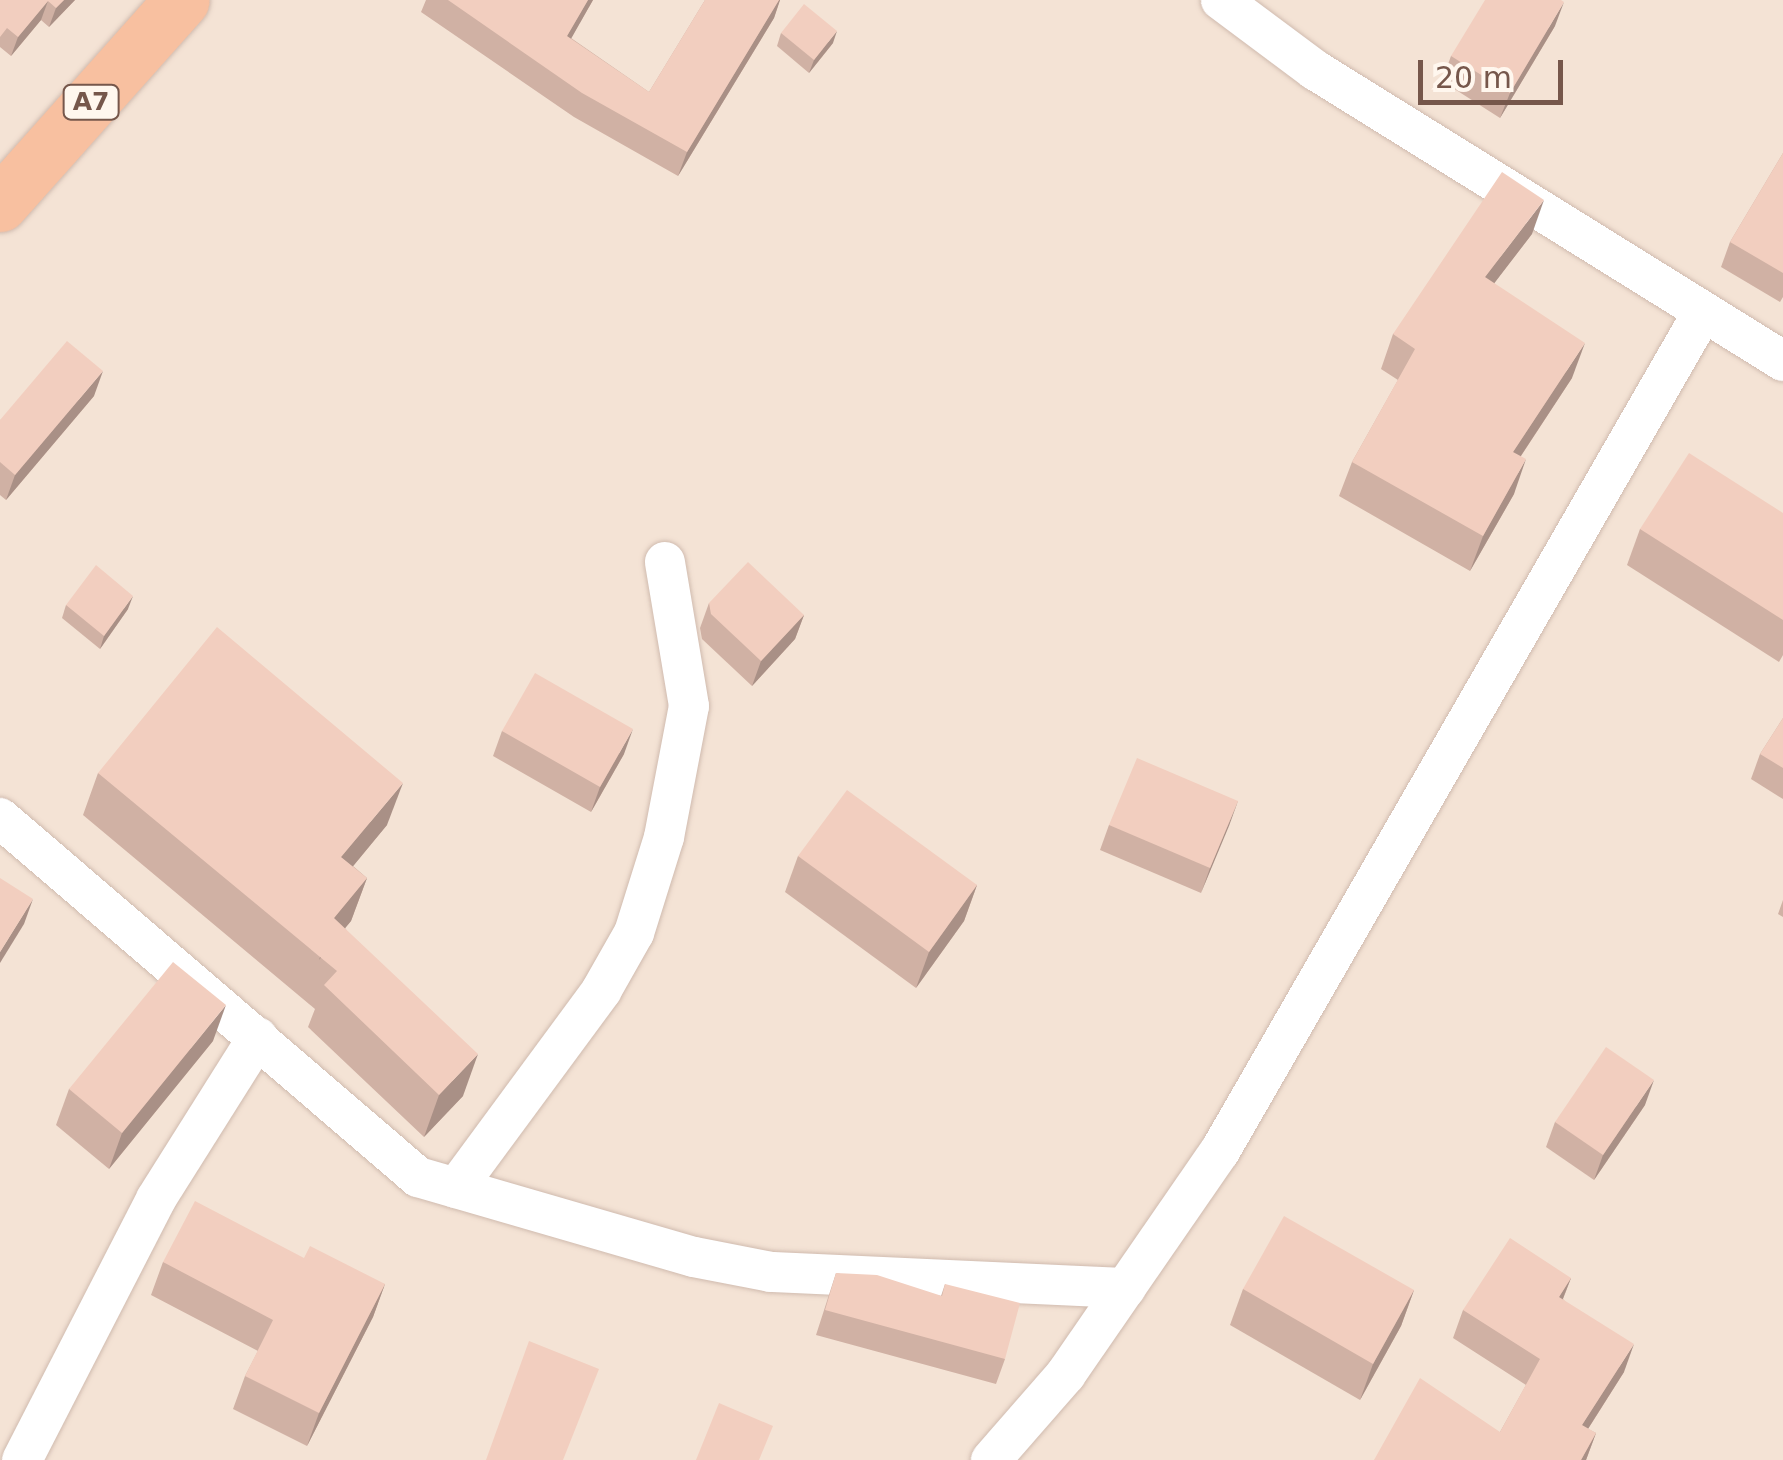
<!DOCTYPE html>
<style>
body{margin:0}
#map{position:relative;width:1783px;height:1460px;overflow:hidden;background:#fcf2e7;font-family:"DejaVu Sans",sans-serif}
div>[style]{position:absolute}
.residential>*{inset:0;background:#f4e3d5}
.roads{filter:drop-shadow(0 0 2px #d0bbaf) drop-shadow(0 0 2px #d0bbaf)}
.minor>*{height:40px;margin:-20px;padding:0 20px;transform-origin:20px;border-radius:20px;background:#fff}
.trunk>*{height:55px;margin:-27.5px;padding:0 27.5px;transform-origin:27.5px;border-radius:27.5px;background:#f8c0a0}
.wall>*{inset:0;background:#d0b1a4}
.shaded-wall>*{inset:0;background:#a99086}
.building>*{inset:0;background:#f2cebf}
span{translate:-50% -50%;white-space:nowrap;text-align:center;line-height:1.15;-webkit-text-stroke:8px #fff7ee;paint-order:stroke}
.shield-label span{padding:2px 8px;background:#fff7ee;border:2px solid;border-radius:8px;-webkit-text-stroke-width:0}
.shield-label{font-size:25px;color:#76574b;font-weight:700}
.scale{position:absolute;left:1418px;top:60px;width:145px;height:45px;box-sizing:border-box;border:5px solid #76574b;border-top:0;padding-left:12px;font-size:30px;line-height:35px;white-space:nowrap;color:#76574b;-webkit-text-stroke:8px #fff7ee;paint-order:stroke}
</style>
<div id="map">
<div class="residential">
<i style="clip-path:polygon(0 0,1783px 0,1783px 1460px,0 1460px)"></i>
</div>
<div class="roads">
<div class="minor">
<i style="left:1221px;top:0;width:117px;rotate:36.7deg"></i>
<i style="left:1315px;top:70px;width:551px;rotate:31.87deg"></i>
<i style="left:0;top:818px;width:551px;rotate:40.66deg"></i>
<i style="left:418px;top:1177px;width:287px;rotate:16.2deg"></i>
<i style="left:694px;top:1257px;width:78px;rotate:11deg"></i>
<i style="left:771px;top:1272px;width:355px;rotate:2.6deg"></i>
<i style="left:456px;top:1188px;width:245px;rotate:-53.6deg"></i>
<i style="left:601px;top:991px;width:67px;rotate:-60.4deg"></i>
<i style="left:634px;top:933px;width:101px;rotate:-72.6deg"></i>
<i style="left:664px;top:837px;width:133px;rotate:-79.2deg"></i>
<i style="left:689px;top:706px;width:146px;rotate:-99.5deg"></i>
<i style="left:22px;top:1460px;width:293px;rotate:-62.8deg"></i>
<i style="left:156px;top:1199px;width:191px;rotate:-57.8deg"></i>
<i style="left:991px;top:1460px;width:114px;rotate:-48.9deg"></i>
<i style="left:1066px;top:1374px;width:271px;rotate:-55.4deg"></i>
<i style="left:1220px;top:1151px;width:968px;rotate:-60.07deg"></i>
</div>
<div class="trunk">
<i style="left:0;top:204px;width:273px;rotate:-48.3deg"></i>
</div>
</div>
<div class="wall">
<i style="clip-path:polygon(0 0,75px 0,49px 27px,41px 20px,11px 56px,0 47px)"></i>
<i style="clip-path:polygon(426px 0,593px 0,571px 38px,649px 92px,705px 0,780px 0,774px 18px,678px 176px,574px 117px,421px 12px)"></i>
<i style="clip-path:polygon(1555px 26px,1500px 118px,1442px 81px,1451px 56px)"></i>
<i style="clip-path:polygon(781px 33px,833px 43px,809px 73px,777px 46px)"></i>
<i style="clip-path:polygon(1783px 153px,1783px 297px,1780px 302px,1721px 267px,1730px 242px)"></i>
<i style="clip-path:polygon(1532px 234px,1494px 283px,1572px 378px,1521px 456px,1514px 494px,1470px 571px,1339px 496px,1352px 462px,1398px 380px,1381px 369px,1393px 334px)"></i>
<i style="clip-path:polygon(94px 396px,6px 500px,0 495px,0 420px)"></i>
<i style="clip-path:polygon(1783px 513px,1783px 655px,1779px 662px,1627px 565px,1640px 529px)"></i>
<i style="clip-path:polygon(709px 603px,804px 615px,795px 639px,752px 686px,702px 639px,700px 628px)"></i>
<i style="clip-path:polygon(66px 605px,128px 609px,100px 649px,62px 618px)"></i>
<i style="clip-path:polygon(1783px 718px,1783px 799px,1751px 779px,1760px 754px)"></i>
<i style="clip-path:polygon(502px 731px,624px 754px,591px 812px,493px 756px)"></i>
<i style="clip-path:polygon(98px 773px,387px 825px,353px 866px,367px 878px,351px 921px,345px 928px,463px 1096px,424px 1137px,308px 1027px,315px 1009px,83px 815px)"></i>
<i style="clip-path:polygon(1238px 801px,1201px 893px,1100px 850px,1109px 825px)"></i>
<i style="clip-path:polygon(798px 856px,977px 885px,964px 921px,916px 988px,785px 892px)"></i>
<i style="clip-path:polygon(1783px 900px,1783px 917px,1778px 914px)"></i>
<i style="clip-path:polygon(213px 1041px,109px 1169px,56px 1125px,69px 1089px)"></i>
<i style="clip-path:polygon(1645px 1105px,1594px 1180px,1546px 1147px,1555px 1122px)"></i>
<i style="clip-path:polygon(163px 1262px,385px 1284px,373px 1317px,307px 1446px,233px 1409px,245px 1376px,258px 1351px,151px 1295px)"></i>
<i style="clip-path:polygon(836px 1273px,941px 1296px,945px 1284px,1005px 1359px,996px 1384px,816px 1335px)"></i>
<i style="clip-path:polygon(1571px 1278px,1563px 1299px,1624px 1372px,1588px 1429px,1596px 1433px,1586px 1460px,1374px 1460px,1500px 1432px,1526px 1385px,1453px 1338px,1463px 1310px)"></i>
<i style="clip-path:polygon(1243px 1289px,1414px 1290px,1401px 1326px,1360px 1400px,1230px 1325px)"></i>
</div>
<div class="shaded-wall">
<i style="clip-path:polygon(64px 0,75px 0,49px 27px,56px 8px)"></i>
<i style="clip-path:polygon(588px 0,593px 0,559px 60px,567px 36px)"></i>
<i style="clip-path:polygon(779px 0,780px 0,774px 18px,678px 176px,687px 152px)"></i>
<i style="clip-path:polygon(48px 1px,41px 20px,11px 56px,18px 37px)"></i>
<i style="clip-path:polygon(1564px 2px,1555px 26px,1500px 118px,1510px 93px)"></i>
<i style="clip-path:polygon(837px 31px,833px 43px,809px 73px,814px 60px)"></i>
<i style="clip-path:polygon(1544px 200px,1532px 234px,1473px 311px,1485px 277px)"></i>
<i style="clip-path:polygon(1585px 343px,1572px 378px,1501px 486px,1513px 452px)"></i>
<i style="clip-path:polygon(103px 371px,94px 396px,6px 500px,15px 475px)"></i>
<i style="clip-path:polygon(1526px 459px,1514px 494px,1470px 571px,1483px 536px)"></i>
<i style="clip-path:polygon(133px 596px,128px 609px,100px 649px,104px 636px)"></i>
<i style="clip-path:polygon(804px 615px,795px 639px,752px 686px,761px 661px)"></i>
<i style="clip-path:polygon(633px 729px,624px 754px,591px 812px,600px 787px)"></i>
<i style="clip-path:polygon(403px 783px,387px 825px,326px 899px,341px 857px)"></i>
<i style="clip-path:polygon(1238px 801px,1229px 826px,1201px 893px,1210px 868px)"></i>
<i style="clip-path:polygon(367px 878px,351px 921px,319px 960px,334px 918px)"></i>
<i style="clip-path:polygon(977px 885px,964px 921px,916px 988px,929px 952px)"></i>
<i style="clip-path:polygon(33px 899px,24px 924px,0 963px,0 952px)"></i>
<i style="clip-path:polygon(226px 1005px,213px 1041px,109px 1169px,122px 1133px)"></i>
<i style="clip-path:polygon(478px 1054px,463px 1096px,424px 1137px,439px 1095px)"></i>
<i style="clip-path:polygon(1654px 1080px,1645px 1105px,1594px 1180px,1603px 1155px)"></i>
<i style="clip-path:polygon(1571px 1278px,1560px 1306px,1559px 1297px)"></i>
<i style="clip-path:polygon(385px 1284px,373px 1317px,307px 1446px,319px 1413px)"></i>
<i style="clip-path:polygon(1414px 1290px,1401px 1326px,1360px 1400px,1373px 1364px)"></i>
<i style="clip-path:polygon(1634px 1344px,1624px 1372px,1572px 1454px,1582px 1425px)"></i>
<i style="clip-path:polygon(1596px 1433px,1586px 1460px,1581px 1460px)"></i>
</div>
<div class="building">
<i style="clip-path:polygon(0 0,64px 0,56px 8px,48px 1px,18px 37px,7px 28px,0 37px)"></i>
<i style="clip-path:polygon(448px 0,588px 0,567px 36px,649px 92px,705px 0,779px 0,687px 152px,582px 93px)"></i>
<i style="clip-path:polygon(1485px 0,1561px 0,1564px 2px,1510px 93px,1451px 56px)"></i>
<i style="clip-path:polygon(804px 4px,837px 31px,814px 60px,781px 33px)"></i>
<i style="clip-path:polygon(1783px 153px,1783px 273px,1730px 242px)"></i>
<i style="clip-path:polygon(1502px 172px,1544px 200px,1485px 277px,1585px 343px,1513px 452px,1526px 459px,1483px 536px,1352px 462px,1415px 349px,1393px 334px)"></i>
<i style="clip-path:polygon(67px 341px,103px 371px,15px 475px,0 462px,0 420px)"></i>
<i style="clip-path:polygon(1689px 453px,1783px 513px,1783px 620px,1640px 529px)"></i>
<i style="clip-path:polygon(748px 562px,804px 615px,761px 661px,711px 614px,709px 603px)"></i>
<i style="clip-path:polygon(96px 565px,133px 596px,104px 636px,66px 605px)"></i>
<i style="clip-path:polygon(217px 627px,403px 783px,341px 857px,367px 878px,334px 918px,478px 1054px,439px 1095px,324px 985px,337px 971px,98px 773px)"></i>
<i style="clip-path:polygon(535px 673px,633px 729px,600px 787px,502px 731px)"></i>
<i style="clip-path:polygon(1783px 718px,1783px 768px,1760px 754px)"></i>
<i style="clip-path:polygon(1137px 758px,1238px 801px,1210px 868px,1109px 825px)"></i>
<i style="clip-path:polygon(847px 790px,977px 885px,929px 952px,798px 856px)"></i>
<i style="clip-path:polygon(0 878px,33px 899px,0 952px)"></i>
<i style="clip-path:polygon(173px 962px,226px 1005px,122px 1133px,69px 1089px)"></i>
<i style="clip-path:polygon(1606px 1047px,1654px 1080px,1603px 1155px,1555px 1122px)"></i>
<i style="clip-path:polygon(195px 1201px,304px 1258px,310px 1246px,385px 1284px,319px 1413px,245px 1376px,273px 1320px,163px 1262px)"></i>
<i style="clip-path:polygon(1284px 1216px,1414px 1290px,1373px 1364px,1243px 1289px)"></i>
<i style="clip-path:polygon(1510px 1238px,1571px 1278px,1559px 1297px,1634px 1344px,1582px 1425px,1596px 1433px,1581px 1460px,1374px 1460px,1420px 1378px,1500px 1432px,1540px 1359px,1463px 1310px)"></i>
<i style="clip-path:polygon(836px 1273px,877px 1275px,942px 1296px,945px 1284px,1020px 1303px,1005px 1359px,825px 1310px)"></i>
<i style="clip-path:polygon(529px 1341px,599px 1369px,563px 1460px,486px 1460px)"></i>
<i style="clip-path:polygon(719px 1403px,773px 1426px,759px 1460px,696px 1460px)"></i>
</div>
<div class="shield-label">
<span style="left:91px;top:102px">A7</span>
</div>
<div class="scale">20 m</div>
</div>
